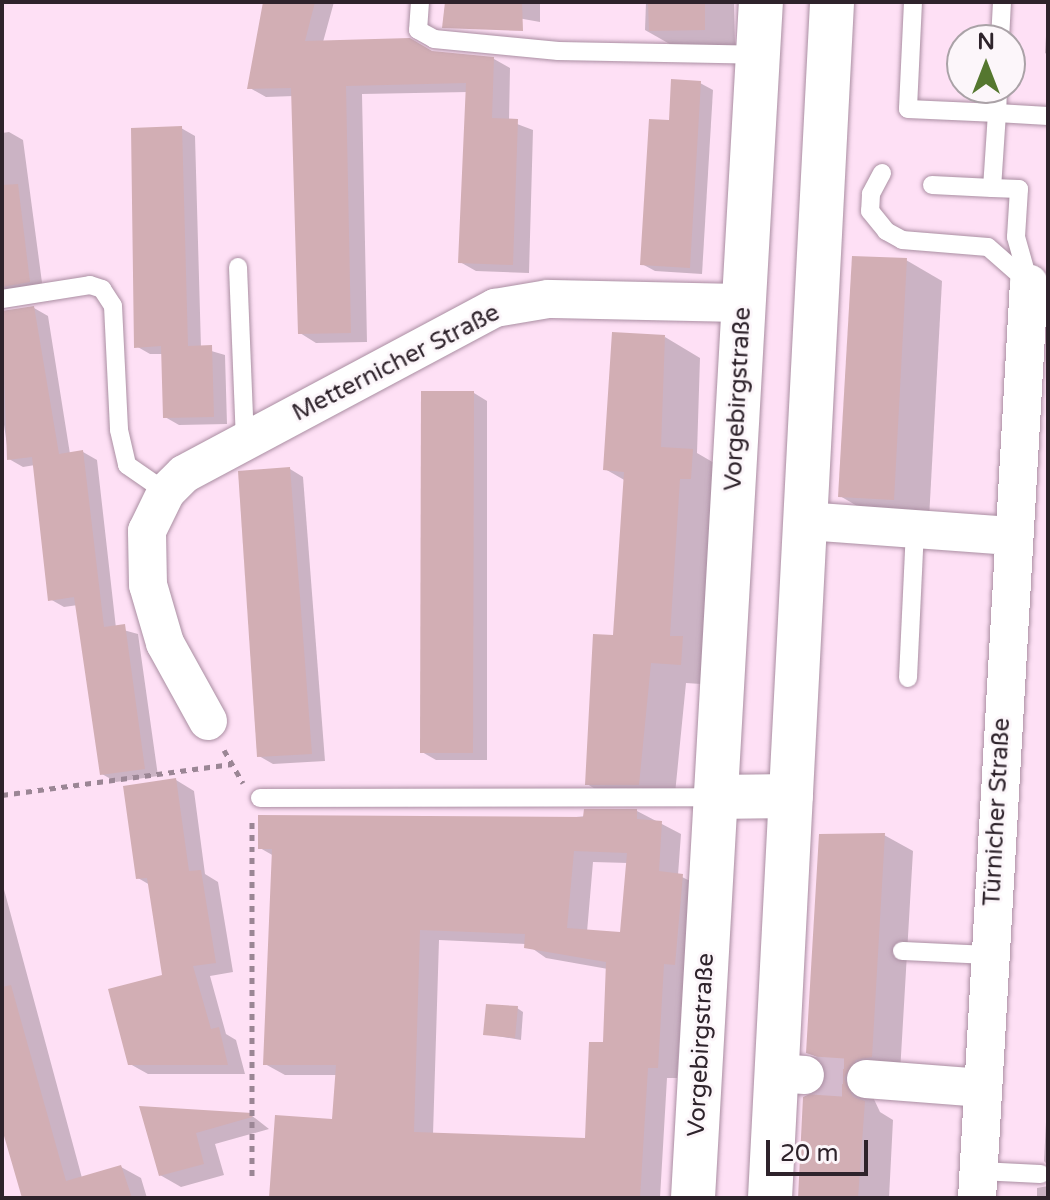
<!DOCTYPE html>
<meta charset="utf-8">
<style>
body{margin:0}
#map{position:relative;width:1050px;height:1200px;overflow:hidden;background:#fee0f5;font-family:"Varela Round",sans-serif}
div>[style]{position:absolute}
.shadow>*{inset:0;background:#0003}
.building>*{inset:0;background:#d2aeb4}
.minor-tunnel>*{height:38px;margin-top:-19px;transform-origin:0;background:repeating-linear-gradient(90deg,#d4bacd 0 38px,transparent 0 57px)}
.path>*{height:5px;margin-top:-2.5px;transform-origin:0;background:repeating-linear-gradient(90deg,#9b8695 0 6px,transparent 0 12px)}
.roads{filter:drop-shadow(0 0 2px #aa8ea2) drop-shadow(0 0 2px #aa8ea2)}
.service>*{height:18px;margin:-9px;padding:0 9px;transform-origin:9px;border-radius:9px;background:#fff}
.minor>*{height:38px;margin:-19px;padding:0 19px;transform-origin:19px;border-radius:19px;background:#fff}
.tertiary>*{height:44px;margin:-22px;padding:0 22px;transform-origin:22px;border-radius:22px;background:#fff}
span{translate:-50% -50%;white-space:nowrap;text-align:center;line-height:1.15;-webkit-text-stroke:6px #fcf6fa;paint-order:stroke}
.street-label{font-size:24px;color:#2e232b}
.frame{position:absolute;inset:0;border:4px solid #2e232b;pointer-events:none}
.north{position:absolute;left:946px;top:24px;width:80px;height:80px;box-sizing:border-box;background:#fcf6fa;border:2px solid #aaa2a7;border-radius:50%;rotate:0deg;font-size:22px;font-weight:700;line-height:32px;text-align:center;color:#2e232b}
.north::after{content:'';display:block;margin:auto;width:28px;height:36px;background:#55772f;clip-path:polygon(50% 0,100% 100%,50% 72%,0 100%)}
.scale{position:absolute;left:766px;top:1140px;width:102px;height:36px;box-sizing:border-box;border:4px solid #2e232b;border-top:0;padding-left:10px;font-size:24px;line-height:28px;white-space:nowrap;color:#2e232b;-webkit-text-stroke:6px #fcf6fa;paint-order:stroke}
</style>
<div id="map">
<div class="shadow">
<i style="clip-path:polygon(265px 2px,334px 2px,323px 42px,494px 59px,510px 68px,509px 121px,533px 130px,529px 273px,476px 271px,460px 262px,468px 92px,362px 94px,367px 342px,316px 343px,300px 333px,294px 96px,266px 97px,250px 88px)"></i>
<i style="clip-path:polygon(459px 2px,540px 2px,540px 22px,473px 10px)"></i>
<i style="clip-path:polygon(646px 2px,734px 2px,735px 47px,675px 47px,645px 30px)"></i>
<i style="clip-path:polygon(1048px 2px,1048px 55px,1045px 53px)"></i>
<i style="clip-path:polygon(700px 83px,713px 90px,702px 274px,655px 271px,642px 264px,671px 122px)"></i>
<i style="clip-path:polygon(181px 128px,195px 136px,201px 348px,225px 355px,227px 424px,179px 425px,165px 417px,163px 354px,150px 354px,136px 346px)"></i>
<i style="clip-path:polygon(9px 132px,23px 140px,43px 290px,9px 296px,3px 311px,34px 308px,48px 316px,70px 454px,83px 452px,97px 460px,116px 628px,138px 634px,158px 776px,116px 782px,102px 774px,78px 605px,64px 607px,50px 599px,35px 465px,23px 467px,9px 459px,2px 411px,2px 133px)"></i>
<i style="clip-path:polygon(906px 260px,942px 281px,929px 519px,876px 517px,840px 496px)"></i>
<i style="clip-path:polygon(665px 337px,700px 358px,697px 453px,728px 471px,716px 685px,686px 683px,674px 804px,622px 805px,587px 784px,615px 637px,626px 481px,605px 469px)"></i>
<i style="clip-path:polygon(474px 393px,487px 401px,487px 760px,436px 760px,422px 752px)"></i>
<i style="clip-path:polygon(290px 469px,303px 477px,325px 761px,273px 764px,259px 756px)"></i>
<i style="clip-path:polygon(176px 780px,194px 791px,205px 874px,218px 882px,233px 972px,210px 976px,226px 1034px,236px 1040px,245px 1074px,148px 1074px,130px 1064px,164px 976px,150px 885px,138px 878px)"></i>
<i style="clip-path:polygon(evenodd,637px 811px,681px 834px,678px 875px,702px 887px,684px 975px,677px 1078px,667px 1078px,660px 1198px,271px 1198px,334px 1121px,337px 1075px,285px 1075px,265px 1064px,274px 856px,260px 848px,637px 811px,593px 862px,628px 863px,622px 934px,587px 932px,593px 862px,637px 811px,439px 940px,526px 944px,546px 958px,608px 969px,605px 1044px,587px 1140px,433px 1135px,439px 940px)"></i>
<i style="clip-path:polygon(884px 835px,913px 851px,900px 1073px,872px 1095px,880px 1112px,893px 1120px,889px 1198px,800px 1198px,829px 1076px,821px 1059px,808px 1052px)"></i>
<i style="clip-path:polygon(2px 882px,82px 1178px,121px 1167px,141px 1178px,147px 1198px,27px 1198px,2px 1111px)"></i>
<i style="clip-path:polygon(517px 1008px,523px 1012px,521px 1040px,485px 1034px)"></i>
<i style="clip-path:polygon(1048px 1083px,1048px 1166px,1044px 1161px)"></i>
<i style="clip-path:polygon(142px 1108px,251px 1115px,269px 1129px,215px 1144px,224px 1175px,181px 1187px,160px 1175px)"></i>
<i style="clip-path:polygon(1048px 1186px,1048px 1198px,1037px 1198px,1037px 1188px)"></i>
</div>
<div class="building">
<i style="clip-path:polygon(263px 2px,315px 2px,305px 41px,410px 38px,432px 51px,494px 57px,492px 118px,518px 119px,513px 265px,458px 263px,466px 83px,346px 86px,351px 333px,298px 334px,291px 88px,247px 89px)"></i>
<i style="clip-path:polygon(445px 2px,522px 2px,523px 31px,442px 28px)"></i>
<i style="clip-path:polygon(648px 2px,705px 2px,705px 30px,649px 31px)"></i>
<i style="clip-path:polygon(671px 79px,701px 81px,690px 268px,640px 265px,649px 119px,669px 120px)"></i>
<i style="clip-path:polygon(182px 126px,188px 346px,212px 345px,214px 417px,163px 418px,161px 346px,134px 348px,131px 128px)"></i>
<i style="clip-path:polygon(18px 184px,30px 282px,2px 287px,2px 185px)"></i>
<i style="clip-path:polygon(852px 256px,907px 258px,894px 500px,838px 497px)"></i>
<i style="clip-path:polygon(34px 306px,59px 454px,83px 450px,104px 627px,125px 624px,145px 769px,100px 775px,74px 597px,48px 601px,32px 457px,7px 460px,2px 311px)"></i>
<i style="clip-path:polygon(612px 332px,665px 335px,661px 447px,693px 449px,691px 479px,680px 479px,670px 636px,683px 636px,681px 665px,651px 663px,639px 785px,585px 785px,593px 634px,613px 635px,624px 472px,603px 470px)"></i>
<i style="clip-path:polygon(421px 391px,474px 391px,473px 753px,420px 753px)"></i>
<i style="clip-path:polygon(290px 467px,312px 754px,257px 757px,238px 471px)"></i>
<i style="clip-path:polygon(176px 778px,189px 871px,201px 870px,216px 963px,193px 966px,211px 1029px,219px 1027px,228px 1065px,128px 1065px,108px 989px,162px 975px,147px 878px,136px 879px,123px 786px)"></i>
<i style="clip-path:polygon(evenodd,584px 809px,637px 809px,637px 819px,662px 821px,659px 871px,683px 874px,675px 965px,664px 964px,658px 1068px,648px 1068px,640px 1198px,269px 1198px,275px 1115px,332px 1119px,336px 1065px,263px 1065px,272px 849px,258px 849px,258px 815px,583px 817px,584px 809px,574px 851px,627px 853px,620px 932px,567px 928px,574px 851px,584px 809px,420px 930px,525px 934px,524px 948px,606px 962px,603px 1042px,589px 1042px,585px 1138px,414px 1132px,420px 930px)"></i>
<i style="clip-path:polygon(885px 833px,872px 1057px,856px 1060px,844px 1078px,853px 1097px,865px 1101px,858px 1198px,798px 1198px,803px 1097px,823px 1088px,827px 1076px,818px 1057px,806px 1053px,819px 834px)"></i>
<i style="clip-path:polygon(11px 985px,66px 1181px,121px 1165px,132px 1198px,22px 1198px,2px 1129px,2px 987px)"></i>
<i style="clip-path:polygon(486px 1004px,518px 1006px,515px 1038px,483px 1035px)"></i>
<i style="clip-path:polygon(139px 1106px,252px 1113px,252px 1117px,196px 1133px,204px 1164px,159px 1176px)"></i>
</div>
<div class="minor-tunnel">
<i style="left:805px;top:1075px;width:61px;rotate:3.8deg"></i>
</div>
<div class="path">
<i style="left:224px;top:750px;width:38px;rotate:60deg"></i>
<i style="left:2px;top:795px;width:232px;rotate:-7.7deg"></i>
<i style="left:252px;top:822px;width:356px;rotate:90deg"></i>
</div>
<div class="roads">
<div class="service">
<i style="left:420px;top:2px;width:28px;rotate:94deg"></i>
<i style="left:418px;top:30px;width:18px;rotate:29deg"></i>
<i style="left:434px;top:39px;width:125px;rotate:5.5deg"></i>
<i style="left:558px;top:51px;width:200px;rotate:1.1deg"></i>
<i style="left:913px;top:2px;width:107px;rotate:92.7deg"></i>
<i style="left:908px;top:109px;width:89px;rotate:2.6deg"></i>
<i style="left:997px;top:113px;width:75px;rotate:93.8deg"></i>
<i style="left:992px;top:188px;width:27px;rotate:2deg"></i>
<i style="left:1019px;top:189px;width:48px;rotate:93.6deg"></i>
<i style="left:1016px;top:237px;width:48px;rotate:74.2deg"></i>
<i style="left:1000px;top:40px;width:38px;rotate:-87deg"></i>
<i style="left:998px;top:88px;width:25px;rotate:92deg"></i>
<i style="left:997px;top:113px;width:51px;rotate:3.4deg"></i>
<i style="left:882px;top:173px;width:24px;rotate:118deg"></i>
<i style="left:871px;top:194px;width:17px;rotate:93deg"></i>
<i style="left:870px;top:211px;width:26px;rotate:51deg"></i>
<i style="left:886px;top:231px;width:18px;rotate:29deg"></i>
<i style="left:902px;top:240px;width:86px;rotate:4.7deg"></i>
<i style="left:988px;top:247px;width:55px;rotate:41.3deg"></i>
<i style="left:932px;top:185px;width:60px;rotate:2.9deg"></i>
<i style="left:238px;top:267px;width:174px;rotate:87.7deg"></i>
<i style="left:2px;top:299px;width:89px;rotate:-9deg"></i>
<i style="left:90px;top:285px;width:13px;rotate:18deg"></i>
<i style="left:102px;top:289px;width:20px;rotate:57deg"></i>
<i style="left:113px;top:306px;width:124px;rotate:87.2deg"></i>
<i style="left:119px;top:430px;width:36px;rotate:77deg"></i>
<i style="left:127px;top:465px;width:47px;rotate:34.7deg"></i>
<i style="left:908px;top:678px;width:149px;rotate:-87.3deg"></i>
<i style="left:260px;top:798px;width:455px;rotate:-0.1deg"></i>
<i style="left:902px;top:951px;width:88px;rotate:2.6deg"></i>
<i style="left:979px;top:1171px;width:62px;rotate:2.8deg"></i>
</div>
<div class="minor">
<i style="left:806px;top:521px;width:207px;rotate:4.2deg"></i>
<i style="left:208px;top:721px;width:89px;rotate:-118.9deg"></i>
<i style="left:165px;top:643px;width:60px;rotate:-106.3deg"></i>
<i style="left:148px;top:585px;width:54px;rotate:-91.1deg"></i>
<i style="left:147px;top:531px;width:43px;rotate:-64deg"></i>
<i style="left:166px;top:492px;width:25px;rotate:-45deg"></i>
<i style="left:184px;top:474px;width:353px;rotate:-28.1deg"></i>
<i style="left:495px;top:308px;width:54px;rotate:-9.6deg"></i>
<i style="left:548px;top:299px;width:196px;rotate:1.2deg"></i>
<i style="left:776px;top:1073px;width:29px;rotate:4deg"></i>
<i style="left:866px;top:1079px;width:117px;rotate:4.4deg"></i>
<i style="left:977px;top:1198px;width:916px;rotate:-86.75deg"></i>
</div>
<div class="tertiary">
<i style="left:715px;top:797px;width:76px;rotate:-0.8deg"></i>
<i style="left:693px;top:1198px;width:1198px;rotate:-86.75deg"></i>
<i style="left:770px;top:1198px;width:1198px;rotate:-87.03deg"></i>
</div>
</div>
<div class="street-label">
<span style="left:396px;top:363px;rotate:-27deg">Metternicher Straße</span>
<span style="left:738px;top:399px;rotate:-87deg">Vorgebirgstraße</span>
<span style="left:997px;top:812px;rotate:-87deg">Türnicher Straße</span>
<span style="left:701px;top:1045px;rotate:-87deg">Vorgebirgstraße</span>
</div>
<div class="frame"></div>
<div class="north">N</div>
<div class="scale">20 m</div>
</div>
